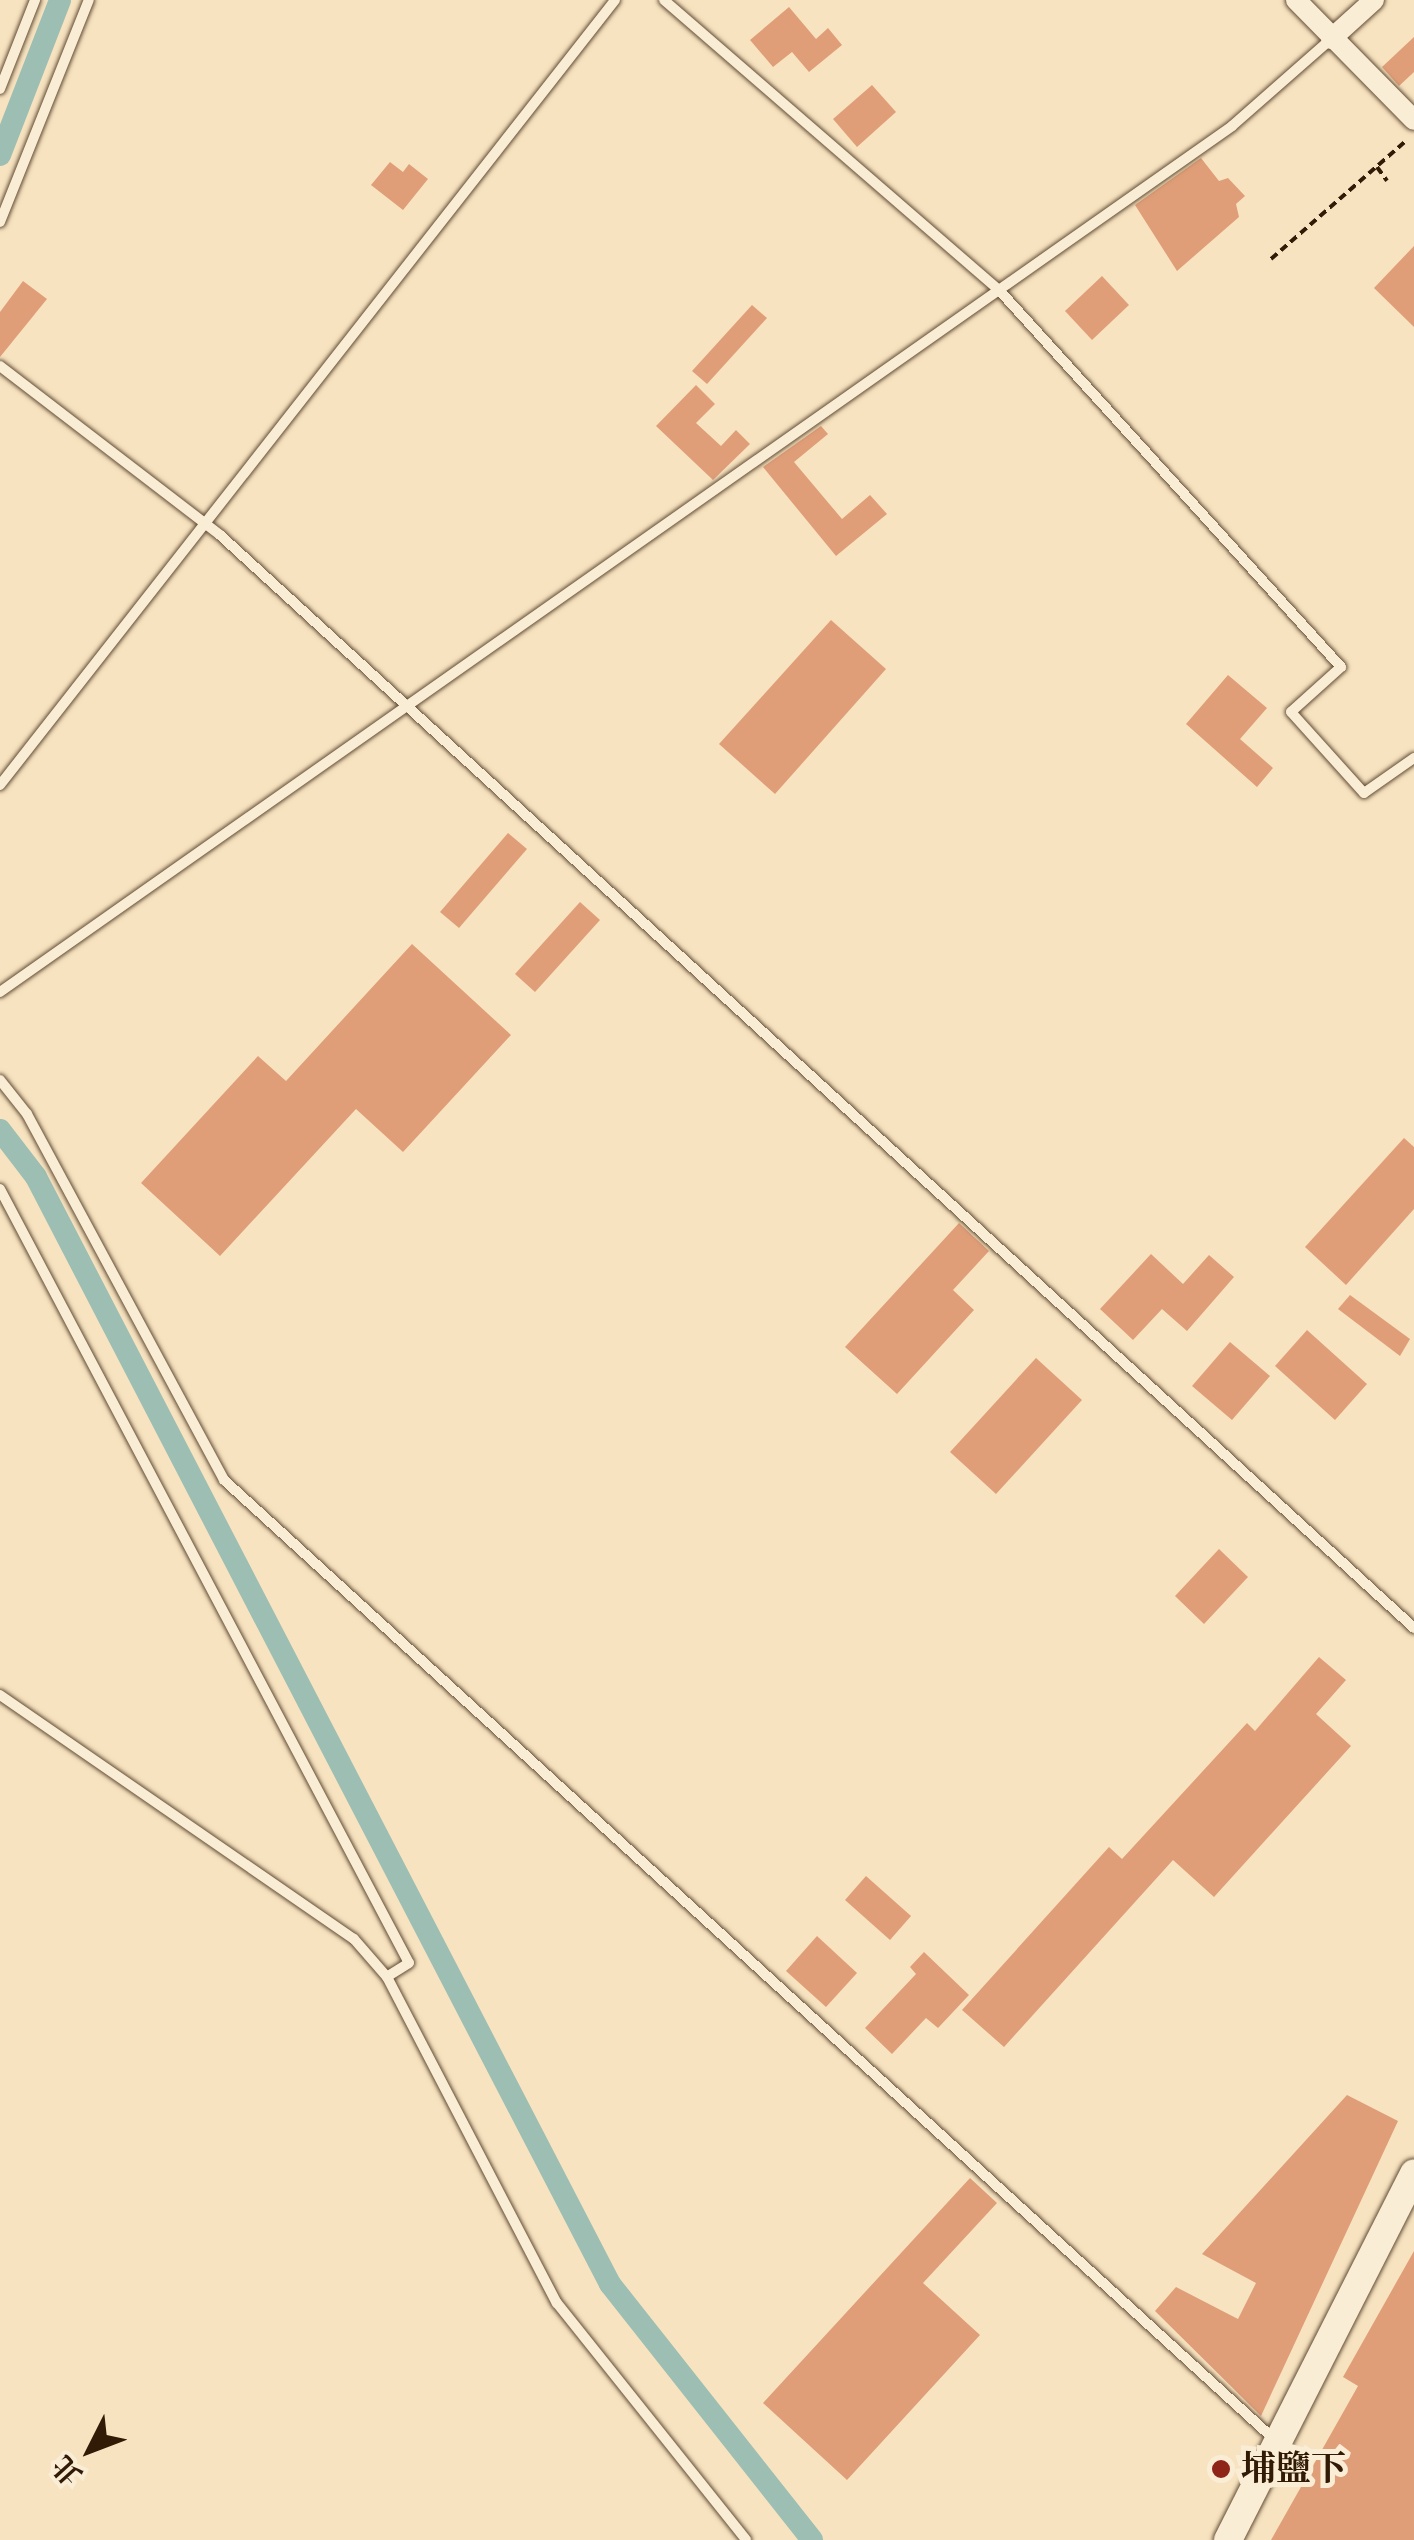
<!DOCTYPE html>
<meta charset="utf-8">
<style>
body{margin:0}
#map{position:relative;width:1414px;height:2540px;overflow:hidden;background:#f7e3c0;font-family:"IM FELL Great Primer","Noto Serif TC",serif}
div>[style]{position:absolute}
.canal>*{height:22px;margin:-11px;padding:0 11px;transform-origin:11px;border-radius:11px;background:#9dbeb2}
.building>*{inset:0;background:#e09e78}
.path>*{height:4px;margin-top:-2px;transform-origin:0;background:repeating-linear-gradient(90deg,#311a06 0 8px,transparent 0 13px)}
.roads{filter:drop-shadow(0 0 2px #624c34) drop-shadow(0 0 2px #624c34)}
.lane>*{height:10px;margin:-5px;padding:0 5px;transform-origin:5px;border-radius:5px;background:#faedd6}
.street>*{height:20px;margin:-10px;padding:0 10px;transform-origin:10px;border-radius:10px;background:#faedd6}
.secondary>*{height:28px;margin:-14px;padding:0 14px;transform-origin:14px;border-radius:14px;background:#faedd6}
.dots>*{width:28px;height:28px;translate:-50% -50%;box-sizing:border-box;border:5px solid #faedd6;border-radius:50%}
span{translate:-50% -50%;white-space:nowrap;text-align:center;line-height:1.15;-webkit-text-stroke:10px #faedd6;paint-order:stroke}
.poi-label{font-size:35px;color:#311a06;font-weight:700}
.left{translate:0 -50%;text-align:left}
.north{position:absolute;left:40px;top:2400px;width:100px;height:100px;-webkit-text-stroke:8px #faedd6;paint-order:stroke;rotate:228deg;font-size:28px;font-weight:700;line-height:40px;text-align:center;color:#311a06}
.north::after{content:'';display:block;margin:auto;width:35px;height:45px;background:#311a06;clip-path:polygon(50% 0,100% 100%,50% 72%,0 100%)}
</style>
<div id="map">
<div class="canal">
<i style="left:0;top:155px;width:166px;rotate:-68.8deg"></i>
<i style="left:0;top:1130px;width:59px;rotate:52.5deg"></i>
<i style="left:36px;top:1177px;width:1247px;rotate:62.59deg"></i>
<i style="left:610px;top:2284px;width:326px;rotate:51.7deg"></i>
</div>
<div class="building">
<i style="clip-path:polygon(789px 7px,816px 39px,828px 28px,842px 45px,809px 72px,792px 52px,773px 67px,750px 40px)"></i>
<i style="clip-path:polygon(1414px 37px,1414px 72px,1399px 86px,1382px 67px)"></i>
<i style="clip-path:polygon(872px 85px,896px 112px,857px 147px,833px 119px)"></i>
<i style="clip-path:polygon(1201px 158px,1219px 181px,1228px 178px,1245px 196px,1236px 204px,1239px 217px,1177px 271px,1135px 205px)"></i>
<i style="clip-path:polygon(390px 162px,403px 172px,409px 164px,428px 179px,403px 210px,371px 185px)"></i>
<i style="clip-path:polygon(1414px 246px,1414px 327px,1374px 288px)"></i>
<i style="clip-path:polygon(1102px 276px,1129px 305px,1092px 340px,1065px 311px)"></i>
<i style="clip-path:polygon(23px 281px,47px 299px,0 357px,0 312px)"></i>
<i style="clip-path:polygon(752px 305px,767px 318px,707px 384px,692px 371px)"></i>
<i style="clip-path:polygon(696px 385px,715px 404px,696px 423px,721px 446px,736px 430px,750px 444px,713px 480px,656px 426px)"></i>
<i style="clip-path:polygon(821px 426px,828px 434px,794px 462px,842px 519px,870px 495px,887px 514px,836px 556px,763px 467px)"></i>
<i style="clip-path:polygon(831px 620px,886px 669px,775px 794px,719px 744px)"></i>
<i style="clip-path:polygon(1228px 675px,1267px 708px,1240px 739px,1273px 768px,1257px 787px,1186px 724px)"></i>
<i style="clip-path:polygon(508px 833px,527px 849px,459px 928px,440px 912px)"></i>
<i style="clip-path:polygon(580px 902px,600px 920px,535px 992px,515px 974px)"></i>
<i style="clip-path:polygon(412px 944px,511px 1035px,403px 1152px,356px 1109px,220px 1256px,141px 1183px,258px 1056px,286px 1081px)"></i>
<i style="clip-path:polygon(1404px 1138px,1414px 1147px,1414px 1209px,1346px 1285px,1305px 1247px)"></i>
<i style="clip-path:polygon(959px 1223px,989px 1251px,953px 1290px,974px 1310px,897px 1394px,845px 1347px)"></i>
<i style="clip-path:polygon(1151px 1254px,1183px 1284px,1209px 1255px,1234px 1277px,1187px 1331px,1162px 1309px,1133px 1340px,1100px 1309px)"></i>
<i style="clip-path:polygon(1350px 1295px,1410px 1339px,1400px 1356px,1338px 1309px)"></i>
<i style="clip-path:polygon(1307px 1330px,1367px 1384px,1335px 1420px,1275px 1366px)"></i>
<i style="clip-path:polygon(1230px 1342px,1270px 1376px,1232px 1420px,1192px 1386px)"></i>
<i style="clip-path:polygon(1036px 1358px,1082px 1400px,996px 1494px,950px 1452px)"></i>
<i style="clip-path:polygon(1219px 1549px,1248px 1577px,1204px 1624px,1175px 1596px)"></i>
<i style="clip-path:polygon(1319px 1657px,1346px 1680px,1316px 1714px,1351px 1746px,1214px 1897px,1173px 1860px,1004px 2047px,962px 2010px,1109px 1847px,1122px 1859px,1247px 1723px,1255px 1731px)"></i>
<i style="clip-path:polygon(866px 1876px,911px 1916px,890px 1940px,845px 1900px)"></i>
<i style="clip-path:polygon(817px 1936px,857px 1973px,826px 2007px,786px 1971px)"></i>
<i style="clip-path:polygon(924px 1952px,969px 1995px,938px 2028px,926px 2018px,892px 2054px,865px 2028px,916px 1974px,910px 1967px)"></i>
<i style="clip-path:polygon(1347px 2095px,1398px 2121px,1261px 2416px,1155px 2311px,1176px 2287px,1238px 2319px,1256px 2283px,1202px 2254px)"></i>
<i style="clip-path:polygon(970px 2178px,997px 2203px,923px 2283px,980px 2335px,847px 2480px,763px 2403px)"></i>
<i style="clip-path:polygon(1414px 2251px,1414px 2540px,1271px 2540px,1358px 2386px,1343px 2377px)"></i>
</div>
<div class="path">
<i style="left:1377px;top:167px;width:17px;rotate:54deg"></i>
<i style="left:1271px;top:259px;width:181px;rotate:-41.2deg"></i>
</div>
<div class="roads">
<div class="lane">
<i style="left:664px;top:0;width:443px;rotate:40.9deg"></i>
<i style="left:999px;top:290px;width:509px;rotate:47.79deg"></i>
<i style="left:1341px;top:667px;width:67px;rotate:138deg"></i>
<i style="left:1291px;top:712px;width:109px;rotate:48deg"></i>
<i style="left:1364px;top:793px;width:61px;rotate:-35deg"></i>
<i style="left:0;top:89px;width:96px;rotate:-68.5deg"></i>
<i style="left:0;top:222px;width:239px;rotate:-68.2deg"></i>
<i style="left:0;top:366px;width:277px;rotate:37.5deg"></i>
<i style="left:220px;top:535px;width:1619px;rotate:42.47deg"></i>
<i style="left:0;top:785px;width:997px;rotate:-51.92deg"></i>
<i style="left:0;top:992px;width:1506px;rotate:-35.1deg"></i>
<i style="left:1232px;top:126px;width:132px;rotate:-41.3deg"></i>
<i style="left:0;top:1080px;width:43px;rotate:51.5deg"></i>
<i style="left:27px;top:1114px;width:416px;rotate:61.7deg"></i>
<i style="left:224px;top:1480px;width:1426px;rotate:42.41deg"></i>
<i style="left:0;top:1189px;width:875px;rotate:62.15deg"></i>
<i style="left:409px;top:1963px;width:26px;rotate:148deg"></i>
<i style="left:387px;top:1977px;width:368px;rotate:62.5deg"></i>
<i style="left:557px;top:2303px;width:303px;rotate:51.4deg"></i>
<i style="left:0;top:1695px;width:430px;rotate:34.6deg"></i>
<i style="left:354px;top:1939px;width:50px;rotate:49deg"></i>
</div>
<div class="street">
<i style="left:1296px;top:0;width:168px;rotate:45.5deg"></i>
<i style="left:1331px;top:39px;width:58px;rotate:-42.2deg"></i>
</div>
<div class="secondary">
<i style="left:1228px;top:2540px;width:411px;rotate:-63.1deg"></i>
</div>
</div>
<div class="dots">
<i style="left:1221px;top:2469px;background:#8f2418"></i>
</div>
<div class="poi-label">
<span class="left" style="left:1241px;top:2469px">埔鹽下</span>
</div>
<div class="north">北</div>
</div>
